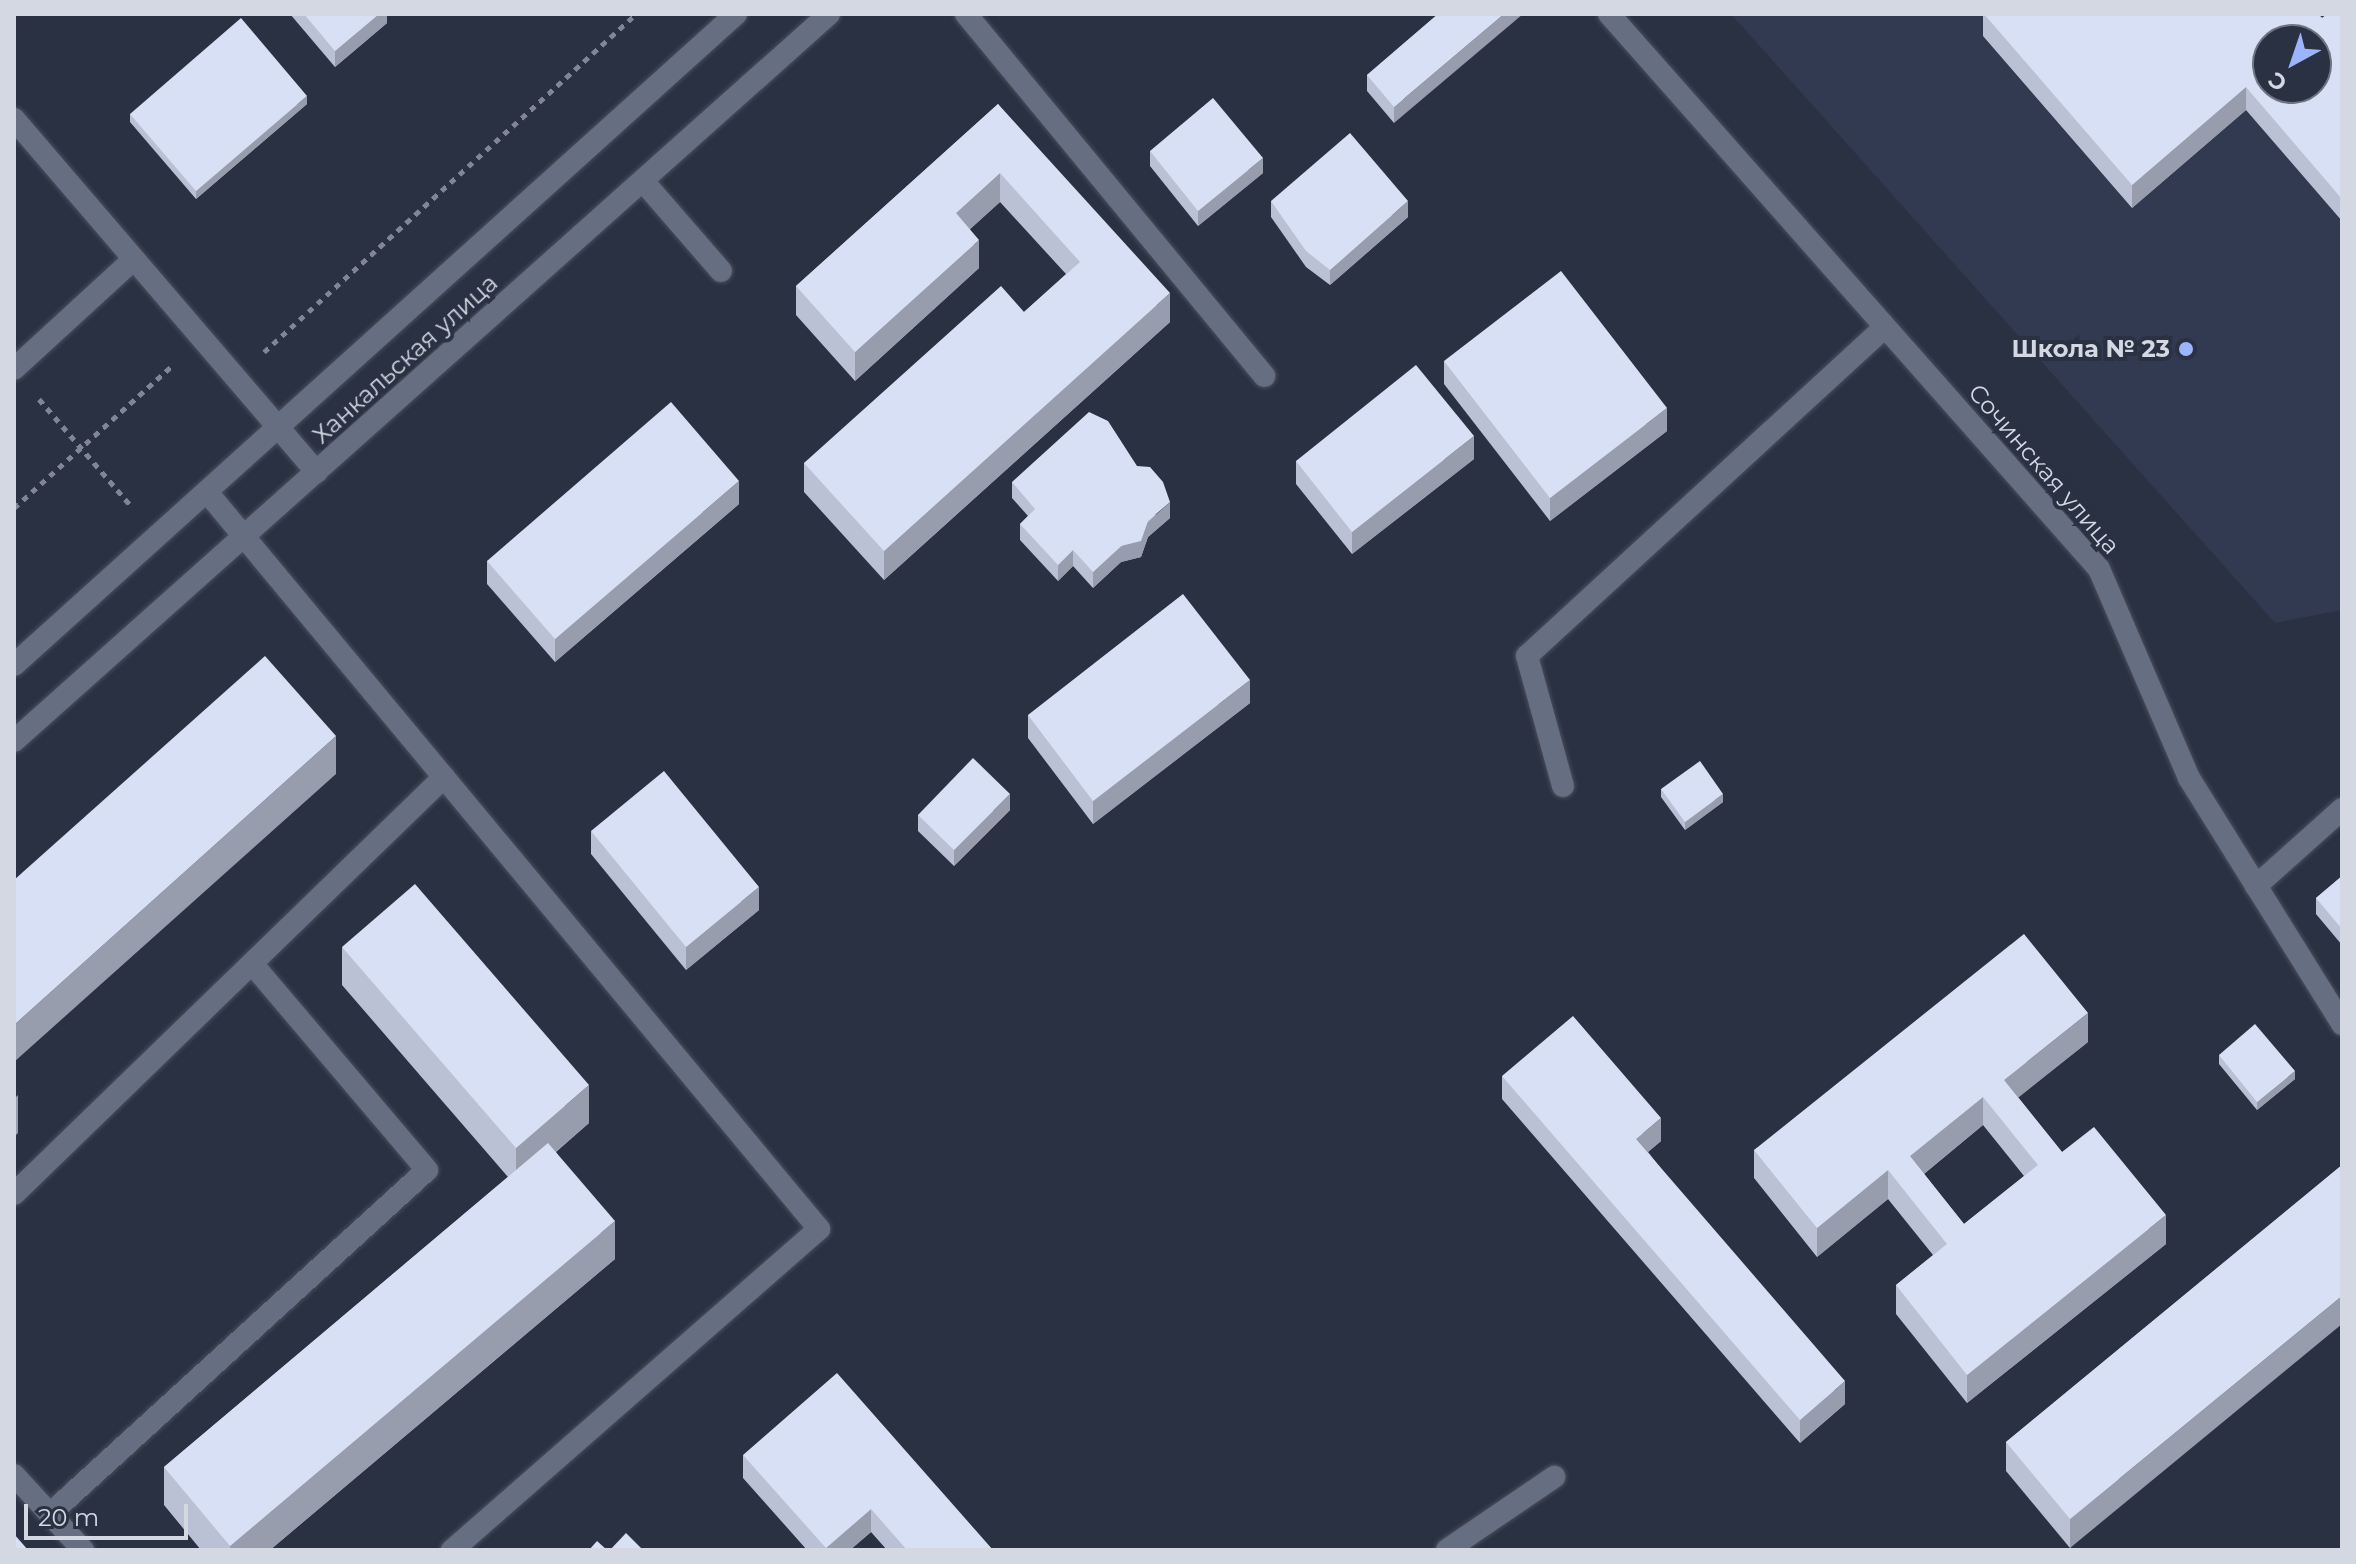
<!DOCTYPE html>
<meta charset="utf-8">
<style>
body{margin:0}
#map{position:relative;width:2356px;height:1564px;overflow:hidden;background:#2a3142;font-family:Montserrat,sans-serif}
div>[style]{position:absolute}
.built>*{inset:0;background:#313a50}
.path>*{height:5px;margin-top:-2.5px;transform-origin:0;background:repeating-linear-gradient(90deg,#808694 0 6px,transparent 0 12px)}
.roads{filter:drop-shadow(0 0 2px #494e5c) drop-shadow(0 0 2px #494e5c)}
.service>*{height:22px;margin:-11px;padding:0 11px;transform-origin:11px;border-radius:11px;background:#666e81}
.minor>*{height:22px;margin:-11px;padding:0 11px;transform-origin:11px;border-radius:11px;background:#666e81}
.tertiary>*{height:22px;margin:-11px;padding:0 11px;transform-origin:11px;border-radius:11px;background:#666e81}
.wall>*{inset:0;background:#bac1d4}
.shaded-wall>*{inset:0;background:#979dac}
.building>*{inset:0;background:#d8e0f6}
.dots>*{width:22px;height:22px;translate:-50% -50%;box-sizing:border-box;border:4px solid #2a3142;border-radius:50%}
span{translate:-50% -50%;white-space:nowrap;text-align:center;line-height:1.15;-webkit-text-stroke:8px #2a3142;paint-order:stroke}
.poi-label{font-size:24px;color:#d3d8e3;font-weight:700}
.right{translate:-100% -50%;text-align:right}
.street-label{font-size:24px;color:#d3d8e3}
.frame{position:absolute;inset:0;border:16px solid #d3d8e3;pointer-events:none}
.north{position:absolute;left:2252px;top:24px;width:80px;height:80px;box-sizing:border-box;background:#2a3142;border:2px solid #6e7482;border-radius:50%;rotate:220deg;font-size:22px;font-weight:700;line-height:32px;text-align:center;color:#d3d8e3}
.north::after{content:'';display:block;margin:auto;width:28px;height:36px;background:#9ab5fd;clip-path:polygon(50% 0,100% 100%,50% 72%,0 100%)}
.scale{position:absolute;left:24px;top:1504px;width:164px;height:36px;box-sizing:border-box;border:4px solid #d3d8e3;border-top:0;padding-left:10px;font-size:24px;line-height:28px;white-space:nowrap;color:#d3d8e3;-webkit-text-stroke:6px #2a3142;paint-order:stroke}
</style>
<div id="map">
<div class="built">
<i style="clip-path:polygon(evenodd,1731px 14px,2342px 14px,2342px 610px,2275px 623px,1731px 14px,2268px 40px,2316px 40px,2316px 88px,2268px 88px,2268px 40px)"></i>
</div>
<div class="path">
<i style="left:264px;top:352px;width:503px;rotate:-42.26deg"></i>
<i style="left:39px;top:399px;width:143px;rotate:49.3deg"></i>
<i style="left:14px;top:508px;width:214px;rotate:-42deg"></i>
</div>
<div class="roads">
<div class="service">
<i style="left:966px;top:14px;width:469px;rotate:50.5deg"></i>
<i style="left:14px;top:119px;width:465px;rotate:49.4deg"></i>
<i style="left:643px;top:181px;width:119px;rotate:49.1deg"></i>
<i style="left:14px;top:369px;width:161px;rotate:-42.5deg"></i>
<i style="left:207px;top:492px;width:958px;rotate:50.29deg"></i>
<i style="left:819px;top:1229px;width:488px;rotate:138.8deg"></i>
<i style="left:1563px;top:786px;width:135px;rotate:-105.5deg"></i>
<i style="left:1527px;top:656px;width:486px;rotate:-42.6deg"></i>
<i style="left:2256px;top:886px;width:115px;rotate:-41.8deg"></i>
<i style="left:14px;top:1194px;width:599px;rotate:-44.12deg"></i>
<i style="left:14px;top:1475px;width:102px;rotate:47.4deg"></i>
<i style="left:50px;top:1514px;width:510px;rotate:-42.38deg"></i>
<i style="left:427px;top:1170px;width:270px;rotate:-130.3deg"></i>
</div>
<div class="minor">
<i style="left:1609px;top:14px;width:740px;rotate:48.56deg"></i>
<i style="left:2099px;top:569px;width:228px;rotate:66.7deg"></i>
<i style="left:2189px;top:778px;width:290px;rotate:58.1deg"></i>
<i style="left:1447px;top:1550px;width:130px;rotate:-34.3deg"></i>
</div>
<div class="tertiary">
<i style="left:14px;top:665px;width:972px;rotate:-42.04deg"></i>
<i style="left:14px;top:741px;width:1092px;rotate:-41.73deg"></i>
</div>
</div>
<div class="wall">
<i style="clip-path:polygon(290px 14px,387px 14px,387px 23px,335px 67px)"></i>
<i style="clip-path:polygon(1438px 14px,1394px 123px,1367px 91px,1367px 75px)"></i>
<i style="clip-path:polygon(1983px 14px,2318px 14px,2322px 18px,2342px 14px,2342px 221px,2246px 110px,2132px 208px,1983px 36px)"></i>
<i style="clip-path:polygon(307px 104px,196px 199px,130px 122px,130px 114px)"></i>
<i style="clip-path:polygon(998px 104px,1170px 322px,884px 580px,804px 492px,804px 463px,1024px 312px,1066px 274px,1000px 202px,970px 229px,979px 268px,855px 381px,796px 315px,796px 286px)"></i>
<i style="clip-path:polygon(1150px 151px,1263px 173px,1198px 226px,1150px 166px)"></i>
<i style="clip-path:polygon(1271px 201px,1408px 217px,1330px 285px,1306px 267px,1271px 217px)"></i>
<i style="clip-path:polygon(1444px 361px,1667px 431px,1550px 521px,1444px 384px)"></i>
<i style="clip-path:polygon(1474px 459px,1352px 554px,1296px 484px,1296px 461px)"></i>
<i style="clip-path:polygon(1012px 482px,1170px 518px,1148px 537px,1141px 557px,1121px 562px,1093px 588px,1073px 566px,1058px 581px,1020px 540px,1020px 524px,1028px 516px,1012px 498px)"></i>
<i style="clip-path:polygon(739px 504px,555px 662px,487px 584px,487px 561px)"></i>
<i style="clip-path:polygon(1250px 703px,1093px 824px,1028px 738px,1028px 715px)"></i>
<i style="clip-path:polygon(1661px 789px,1723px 802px,1685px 830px,1661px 797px)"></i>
<i style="clip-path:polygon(1010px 810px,954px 866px,918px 831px,918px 815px)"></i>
<i style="clip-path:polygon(591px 831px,759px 910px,686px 970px,591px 854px)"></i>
<i style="clip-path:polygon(2342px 876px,2342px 945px,2316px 914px,2316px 898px)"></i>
<i style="clip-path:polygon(342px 947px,589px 1123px,556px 1152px,615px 1259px,270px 1550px,201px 1550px,164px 1505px,164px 1467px,508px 1177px,342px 985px)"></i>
<i style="clip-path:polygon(evenodd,2088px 1042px,2018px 1097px,2062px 1152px,2166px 1244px,1967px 1403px,1896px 1314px,1896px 1285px,1933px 1255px,1888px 1199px,1817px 1257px,1754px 1178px,1754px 1150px,2088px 1042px,1983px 1125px,2024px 1176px,1964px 1224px,1924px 1174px,1983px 1125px)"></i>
<i style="clip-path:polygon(2219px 1055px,2295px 1079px,2257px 1110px,2219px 1064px)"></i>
<i style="clip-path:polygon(1502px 1076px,1661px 1141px,1648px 1152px,1845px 1404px,1800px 1443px,1502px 1099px)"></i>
<i style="clip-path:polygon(2342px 1165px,2070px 1548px,2006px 1471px,2006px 1442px)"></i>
<i style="clip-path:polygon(743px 1455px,993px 1550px,887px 1550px,871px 1532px,850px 1550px,807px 1550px,743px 1478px)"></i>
</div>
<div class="shaded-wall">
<i style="clip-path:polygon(379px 14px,387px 14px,387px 23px,335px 67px,335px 51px)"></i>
<i style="clip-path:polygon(1504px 14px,1523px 14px,1394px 123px,1394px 107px)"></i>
<i style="clip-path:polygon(2246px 87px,2246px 110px,2132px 208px,2132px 185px)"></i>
<i style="clip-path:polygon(307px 96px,307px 104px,196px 199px,196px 191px)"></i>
<i style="clip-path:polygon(1263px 158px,1263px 173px,1198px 226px,1198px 211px)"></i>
<i style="clip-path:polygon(1000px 173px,1000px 202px,956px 242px,956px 213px)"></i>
<i style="clip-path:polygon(1408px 201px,1408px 217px,1330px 285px,1330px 270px)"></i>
<i style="clip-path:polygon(979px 240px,979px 268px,855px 381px,855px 352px)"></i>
<i style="clip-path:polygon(1170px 293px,1170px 322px,884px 580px,884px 551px)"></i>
<i style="clip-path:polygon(1667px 408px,1667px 431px,1550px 521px,1550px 498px)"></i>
<i style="clip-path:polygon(1474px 436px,1474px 459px,1352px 554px,1352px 532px)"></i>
<i style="clip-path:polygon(739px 481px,739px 504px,555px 662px,555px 639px)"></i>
<i style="clip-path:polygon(1170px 502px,1170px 518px,1148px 537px,1141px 557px,1121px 562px,1093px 588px,1093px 572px)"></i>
<i style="clip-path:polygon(1073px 550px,1073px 566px,1058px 581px,1058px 565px)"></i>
<i style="clip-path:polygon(1250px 680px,1250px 703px,1093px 824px,1093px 801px)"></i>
<i style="clip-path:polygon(336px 736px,336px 774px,14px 1062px,14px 1025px)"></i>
<i style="clip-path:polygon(1010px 794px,1010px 810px,954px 866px,954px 850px)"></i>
<i style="clip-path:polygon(1723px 794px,1723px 802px,1685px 830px,1685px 822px)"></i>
<i style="clip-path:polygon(759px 887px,759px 910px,686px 970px,686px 947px)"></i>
<i style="clip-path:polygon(2088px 1013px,2088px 1042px,2004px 1109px,2004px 1080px)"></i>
<i style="clip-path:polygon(2295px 1071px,2295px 1079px,2257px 1110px,2257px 1102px)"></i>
<i style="clip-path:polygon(589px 1085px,589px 1123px,516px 1186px,516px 1148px)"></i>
<i style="clip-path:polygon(18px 1095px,18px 1133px,14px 1137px,14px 1099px)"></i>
<i style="clip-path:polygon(1983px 1097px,1983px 1125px,1910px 1185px,1910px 1156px)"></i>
<i style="clip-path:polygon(1661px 1118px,1661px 1141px,1636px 1162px,1636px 1139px)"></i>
<i style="clip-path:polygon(1888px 1170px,1888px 1199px,1817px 1257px,1817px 1228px)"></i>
<i style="clip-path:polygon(2166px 1215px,2166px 1244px,1967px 1403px,1967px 1375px)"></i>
<i style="clip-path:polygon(615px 1221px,615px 1259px,270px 1550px,230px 1550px,230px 1546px)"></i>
<i style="clip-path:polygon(2342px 1296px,2342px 1324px,2070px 1548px,2070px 1519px)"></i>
<i style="clip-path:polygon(1845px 1381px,1845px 1404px,1800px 1443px,1800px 1420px)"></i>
<i style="clip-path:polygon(871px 1509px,871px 1532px,850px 1550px,826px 1550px,826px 1548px)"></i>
</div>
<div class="building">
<i style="clip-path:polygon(304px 14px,379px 14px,335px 51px)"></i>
<i style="clip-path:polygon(1438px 14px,1504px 14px,1394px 107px,1367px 75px)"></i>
<i style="clip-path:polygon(evenodd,1984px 14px,2318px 14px,2322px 18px,2327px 14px,2342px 14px,2342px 199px,2246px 87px,2132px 185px,1984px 14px,2268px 40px,2316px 40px,2316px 88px,2268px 88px,2268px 40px)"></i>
<i style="clip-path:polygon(241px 18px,307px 96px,196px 191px,130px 114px)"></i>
<i style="clip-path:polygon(1213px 98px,1263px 158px,1198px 211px,1150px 151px)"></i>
<i style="clip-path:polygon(998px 104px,1170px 293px,884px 551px,804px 463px,1001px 286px,1024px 312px,1080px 262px,1000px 173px,956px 213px,979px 240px,855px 352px,796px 286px)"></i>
<i style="clip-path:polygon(1350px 133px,1408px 201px,1330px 270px,1306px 251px,1271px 201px)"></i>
<i style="clip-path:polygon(1561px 271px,1667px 408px,1550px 498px,1444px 361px)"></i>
<i style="clip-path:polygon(1416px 365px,1474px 436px,1352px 532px,1296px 461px)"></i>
<i style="clip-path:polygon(671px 402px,739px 481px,555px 639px,487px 561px)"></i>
<i style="clip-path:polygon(1089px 412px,1108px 421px,1137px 466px,1150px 467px,1163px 482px,1170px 502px,1148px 521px,1141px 541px,1121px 546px,1093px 572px,1073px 550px,1058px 565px,1020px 524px,1035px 509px,1012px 482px)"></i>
<i style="clip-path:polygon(1183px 594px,1250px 680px,1093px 801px,1028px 715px)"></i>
<i style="clip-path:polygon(265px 656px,336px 736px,14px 1025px,14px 880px)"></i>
<i style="clip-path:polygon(973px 758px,1010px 794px,954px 850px,918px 815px)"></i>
<i style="clip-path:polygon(1700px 761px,1723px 794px,1685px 822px,1661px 789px)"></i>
<i style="clip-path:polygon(664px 771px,759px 887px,686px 947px,591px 831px)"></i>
<i style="clip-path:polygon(2342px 876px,2342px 929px,2316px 898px)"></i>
<i style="clip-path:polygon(415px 884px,589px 1085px,516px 1148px,342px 947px)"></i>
<i style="clip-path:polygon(evenodd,2024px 934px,2088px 1013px,2004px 1080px,2062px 1152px,2094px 1127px,2166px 1215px,1967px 1375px,1896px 1285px,1947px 1244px,1888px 1170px,1817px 1228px,1754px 1150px,2024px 934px,1983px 1097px,2038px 1165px,1964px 1224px,1910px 1156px,1983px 1097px)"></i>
<i style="clip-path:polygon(1573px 1016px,1661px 1118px,1636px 1139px,1845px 1381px,1800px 1420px,1502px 1076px)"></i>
<i style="clip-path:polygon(2255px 1024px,2295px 1071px,2257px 1102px,2219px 1055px)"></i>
<i style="clip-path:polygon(548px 1143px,615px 1221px,230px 1546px,164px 1467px)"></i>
<i style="clip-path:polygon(2342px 1165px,2342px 1296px,2070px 1519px,2006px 1442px)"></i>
<i style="clip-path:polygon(837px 1373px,993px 1550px,907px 1550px,871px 1509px,826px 1548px,743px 1455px)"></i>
<i style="clip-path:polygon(626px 1533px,643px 1550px,610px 1550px)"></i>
<i style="clip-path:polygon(14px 1534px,28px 1550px,14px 1550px)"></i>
<i style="clip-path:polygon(597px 1541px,607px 1550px,589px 1550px)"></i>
</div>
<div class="dots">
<i style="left:2186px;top:349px;background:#9ab5fd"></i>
</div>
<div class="poi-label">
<span class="right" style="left:2170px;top:349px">Школа № 23</span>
</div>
<div class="street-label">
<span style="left:405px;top:359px;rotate:-42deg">Ханкальская улица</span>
<span style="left:2044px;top:469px;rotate:49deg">Сочинская улица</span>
</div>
<div class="frame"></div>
<div class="north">С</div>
<div class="scale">20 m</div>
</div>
